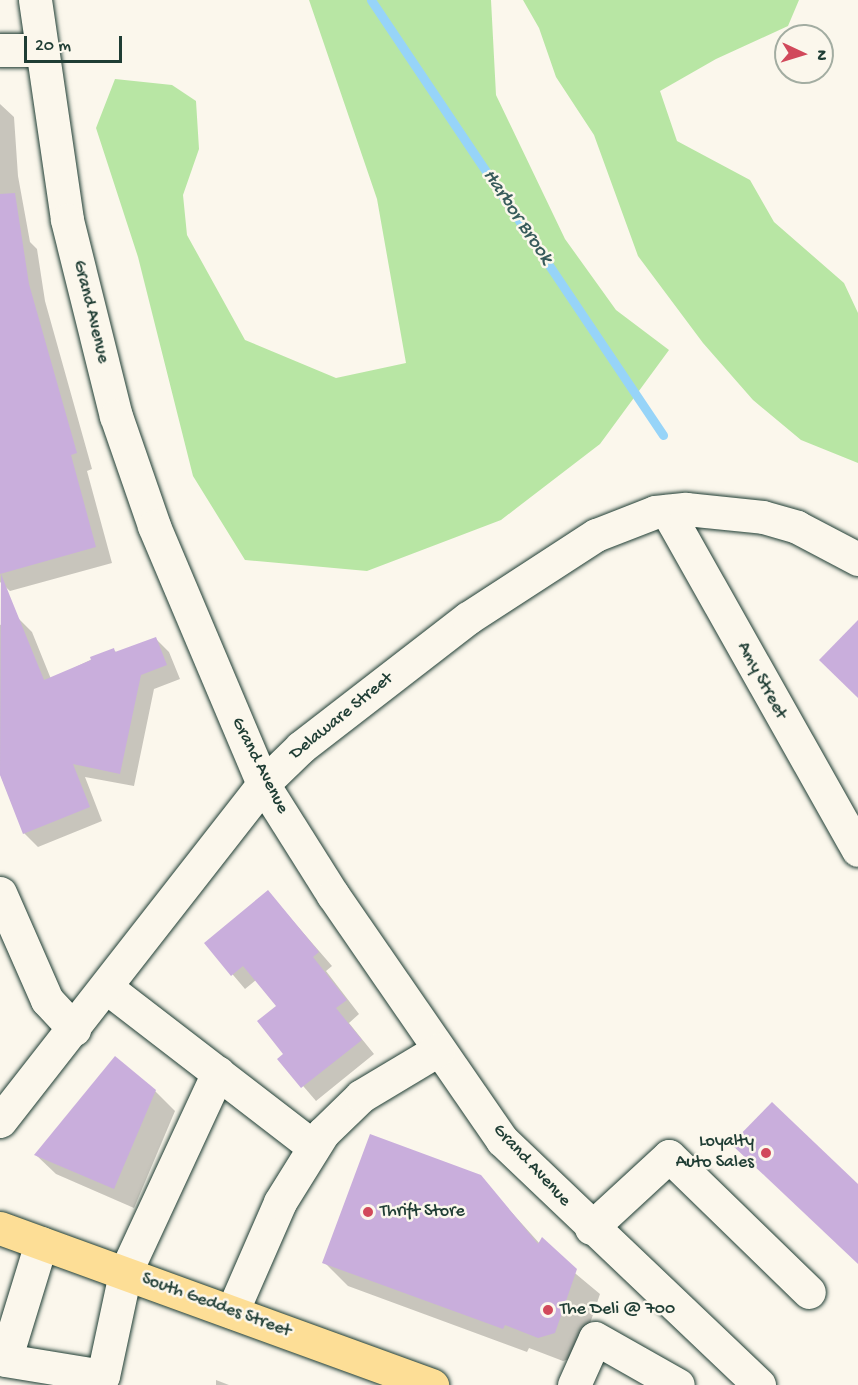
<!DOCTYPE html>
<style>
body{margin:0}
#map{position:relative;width:858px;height:1385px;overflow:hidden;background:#fbf7ec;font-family:"Gochi Hand",sans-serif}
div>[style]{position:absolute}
.green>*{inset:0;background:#b8e6a4}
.shadow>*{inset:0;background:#0003}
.stream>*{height:9px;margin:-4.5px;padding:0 4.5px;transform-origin:4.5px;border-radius:4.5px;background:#97d4f8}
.building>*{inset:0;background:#c9aedc}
.roads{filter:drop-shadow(0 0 2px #1f3d34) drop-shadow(0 0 2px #1f3d34)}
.minor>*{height:33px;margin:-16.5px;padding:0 16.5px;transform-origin:16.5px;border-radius:16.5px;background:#fbf7ec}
.major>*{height:33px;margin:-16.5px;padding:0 16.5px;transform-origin:16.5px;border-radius:16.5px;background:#fdde96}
.dots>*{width:16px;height:16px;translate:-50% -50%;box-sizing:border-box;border:3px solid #fbf7ec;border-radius:50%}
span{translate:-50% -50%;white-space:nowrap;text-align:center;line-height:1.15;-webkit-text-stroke:5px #fbf7ec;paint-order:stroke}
.street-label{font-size:18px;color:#1f3d34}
.poi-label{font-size:18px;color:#1f3d34}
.right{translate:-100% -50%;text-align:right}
.left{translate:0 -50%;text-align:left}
.water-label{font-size:20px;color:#375b5b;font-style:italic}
.north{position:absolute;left:774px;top:24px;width:60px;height:60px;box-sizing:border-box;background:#fbf7ec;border:2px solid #a3ada2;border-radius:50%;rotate:94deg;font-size:16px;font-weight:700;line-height:24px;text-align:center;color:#1f3d34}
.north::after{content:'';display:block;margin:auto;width:21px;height:27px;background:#d1495b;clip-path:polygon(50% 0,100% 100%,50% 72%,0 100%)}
.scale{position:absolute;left:24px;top:36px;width:98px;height:27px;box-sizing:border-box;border:3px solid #1f3d34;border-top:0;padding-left:8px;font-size:18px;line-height:21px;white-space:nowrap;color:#1f3d34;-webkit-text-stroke:4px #fbf7ec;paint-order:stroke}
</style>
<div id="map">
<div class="green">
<i style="clip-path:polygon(309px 0,491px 0,496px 95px,565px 239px,616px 310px,669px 350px,600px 444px,501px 520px,367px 571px,245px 560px,193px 476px,138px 257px,96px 128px,115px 79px,172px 85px,196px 101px,199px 149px,183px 195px,187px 235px,245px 340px,336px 378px,406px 363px,377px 199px)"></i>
<i style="clip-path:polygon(523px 0,799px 0,788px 26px,716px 59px,660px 91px,677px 141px,750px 180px,774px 222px,844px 283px,858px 313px,858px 463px,801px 440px,753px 400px,703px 343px,638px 256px,594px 135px,556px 77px,539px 28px)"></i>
</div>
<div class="shadow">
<i style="clip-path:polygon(0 104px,14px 117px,18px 176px,30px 242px,37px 249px,45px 301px,92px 469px,87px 471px,112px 563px,10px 591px,0 582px)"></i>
<i style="clip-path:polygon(18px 618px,32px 632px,51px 679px,113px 649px,117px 653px,156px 639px,169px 652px,180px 679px,154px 689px,134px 786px,85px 777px,102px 821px,38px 847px,24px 833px,0 774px,0 625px)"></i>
<i style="clip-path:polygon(268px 892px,332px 966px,326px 971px,359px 1014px,349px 1023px,374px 1054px,316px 1101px,280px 1059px,285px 1054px,278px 1007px,256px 980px,245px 989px,206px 943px)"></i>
<i style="clip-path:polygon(155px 1091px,175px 1111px,134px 1208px,56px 1174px,36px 1155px)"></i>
<i style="clip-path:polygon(480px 1177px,540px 1244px,600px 1294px,579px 1356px,563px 1361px,529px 1348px,527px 1352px,348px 1286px,324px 1262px)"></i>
<i style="clip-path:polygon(216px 1380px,229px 1385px,216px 1385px)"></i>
</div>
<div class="stream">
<i style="left:371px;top:0;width:524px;rotate:56.13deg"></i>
</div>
<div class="building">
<i style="clip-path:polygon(15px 193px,29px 284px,77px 453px,71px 455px,96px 547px,0 574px,0 194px)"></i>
<i style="clip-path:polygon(1px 574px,44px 680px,91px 660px,90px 657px,114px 648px,115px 652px,156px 637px,167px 665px,141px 675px,120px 774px,73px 764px,90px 807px,23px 834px,0 775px)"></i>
<i style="clip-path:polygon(858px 620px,858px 698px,819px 660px)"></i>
<i style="clip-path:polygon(268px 890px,319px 952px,313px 957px,347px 1000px,336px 1008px,362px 1040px,301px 1088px,277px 1059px,283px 1054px,257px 1021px,276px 1006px,243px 966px,231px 976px,204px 943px)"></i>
<i style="clip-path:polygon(115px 1056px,156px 1090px,114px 1189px,34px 1155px)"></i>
<i style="clip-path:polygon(772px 1102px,858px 1184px,858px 1264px,731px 1144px)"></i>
<i style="clip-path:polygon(370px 1134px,481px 1175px,538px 1244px,542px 1237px,577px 1269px,555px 1333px,538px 1338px,505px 1325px,503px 1329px,322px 1263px)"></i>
</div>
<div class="roads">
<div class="minor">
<i style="left:35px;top:0;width:222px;rotate:81.7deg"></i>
<i style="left:67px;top:220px;width:202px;rotate:76deg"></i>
<i style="left:116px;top:416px;width:116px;rotate:70.9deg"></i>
<i style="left:154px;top:526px;width:280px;rotate:67.1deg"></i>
<i style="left:263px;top:784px;width:131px;rotate:57.8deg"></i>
<i style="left:333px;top:895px;width:298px;rotate:55.4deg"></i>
<i style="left:502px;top:1140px;width:355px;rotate:43.6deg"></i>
<i style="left:0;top:50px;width:41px"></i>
<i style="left:667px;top:511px;width:389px;rotate:60.6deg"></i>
<i style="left:0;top:893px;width:117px;rotate:66.3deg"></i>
<i style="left:47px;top:1000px;width:40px;rotate:47deg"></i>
<i style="left:106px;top:987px;width:262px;rotate:37.6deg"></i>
<i style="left:0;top:1121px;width:427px;rotate:-52deg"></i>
<i style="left:263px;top:784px;width:53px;rotate:-44.2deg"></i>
<i style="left:301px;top:747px;width:211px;rotate:-37.7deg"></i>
<i style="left:468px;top:618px;width:153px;rotate:-33deg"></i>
<i style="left:596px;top:535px;width:63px;rotate:-21.3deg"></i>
<i style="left:655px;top:512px;width:31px;rotate:-6deg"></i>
<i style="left:686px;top:509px;width:77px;rotate:5.9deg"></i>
<i style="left:763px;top:517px;width:35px;rotate:16deg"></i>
<i style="left:797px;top:527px;width:69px;rotate:27.7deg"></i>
<i style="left:591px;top:1228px;width:106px;rotate:-42.7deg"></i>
<i style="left:669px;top:1156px;width:195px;rotate:44.2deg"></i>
<i style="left:41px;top:1243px;width:122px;rotate:107.1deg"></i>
<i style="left:5px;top:1360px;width:99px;rotate:9.3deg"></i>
<i style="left:103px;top:1376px;width:105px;rotate:-77.9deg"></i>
<i style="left:125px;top:1273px;width:221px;rotate:-65.1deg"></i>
<i style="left:232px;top:1312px;width:120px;rotate:-66.4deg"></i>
<i style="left:280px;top:1202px;width:81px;rotate:-58.1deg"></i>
<i style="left:323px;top:1133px;width:53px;rotate:-44.2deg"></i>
<i style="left:361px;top:1096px;width:90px;rotate:-30.9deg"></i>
<i style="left:574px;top:1385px;width:51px;rotate:-65.9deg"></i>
<i style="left:595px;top:1338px;width:95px;rotate:29.5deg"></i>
</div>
<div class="major">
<i style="left:0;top:1228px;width:460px;rotate:20deg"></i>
</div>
</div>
<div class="dots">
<i style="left:766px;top:1153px;background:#d1495b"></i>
<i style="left:368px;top:1212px;background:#d1495b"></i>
<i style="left:548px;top:1310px;background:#d1495b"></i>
</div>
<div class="street-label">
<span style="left:90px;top:312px;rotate:76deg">Grand Avenue</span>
<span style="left:761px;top:681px;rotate:61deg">Amy Street</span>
<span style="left:342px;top:717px;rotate:-39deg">Delaware Street</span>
<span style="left:259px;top:766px;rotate:63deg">Grand Avenue</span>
<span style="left:531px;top:1166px;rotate:47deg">Grand Avenue</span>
<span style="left:216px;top:1306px;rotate:20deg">South Geddes Street</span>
</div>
<div class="poi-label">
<span class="right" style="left:754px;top:1153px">Loyalty<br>Auto Sales</span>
<span class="left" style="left:380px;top:1212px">Thrift Store</span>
<span class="left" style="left:560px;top:1310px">The Deli @ 700</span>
</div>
<div class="water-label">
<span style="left:517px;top:217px;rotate:56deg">Harbor Brook</span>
</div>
<div class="north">N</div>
<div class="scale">20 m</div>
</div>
